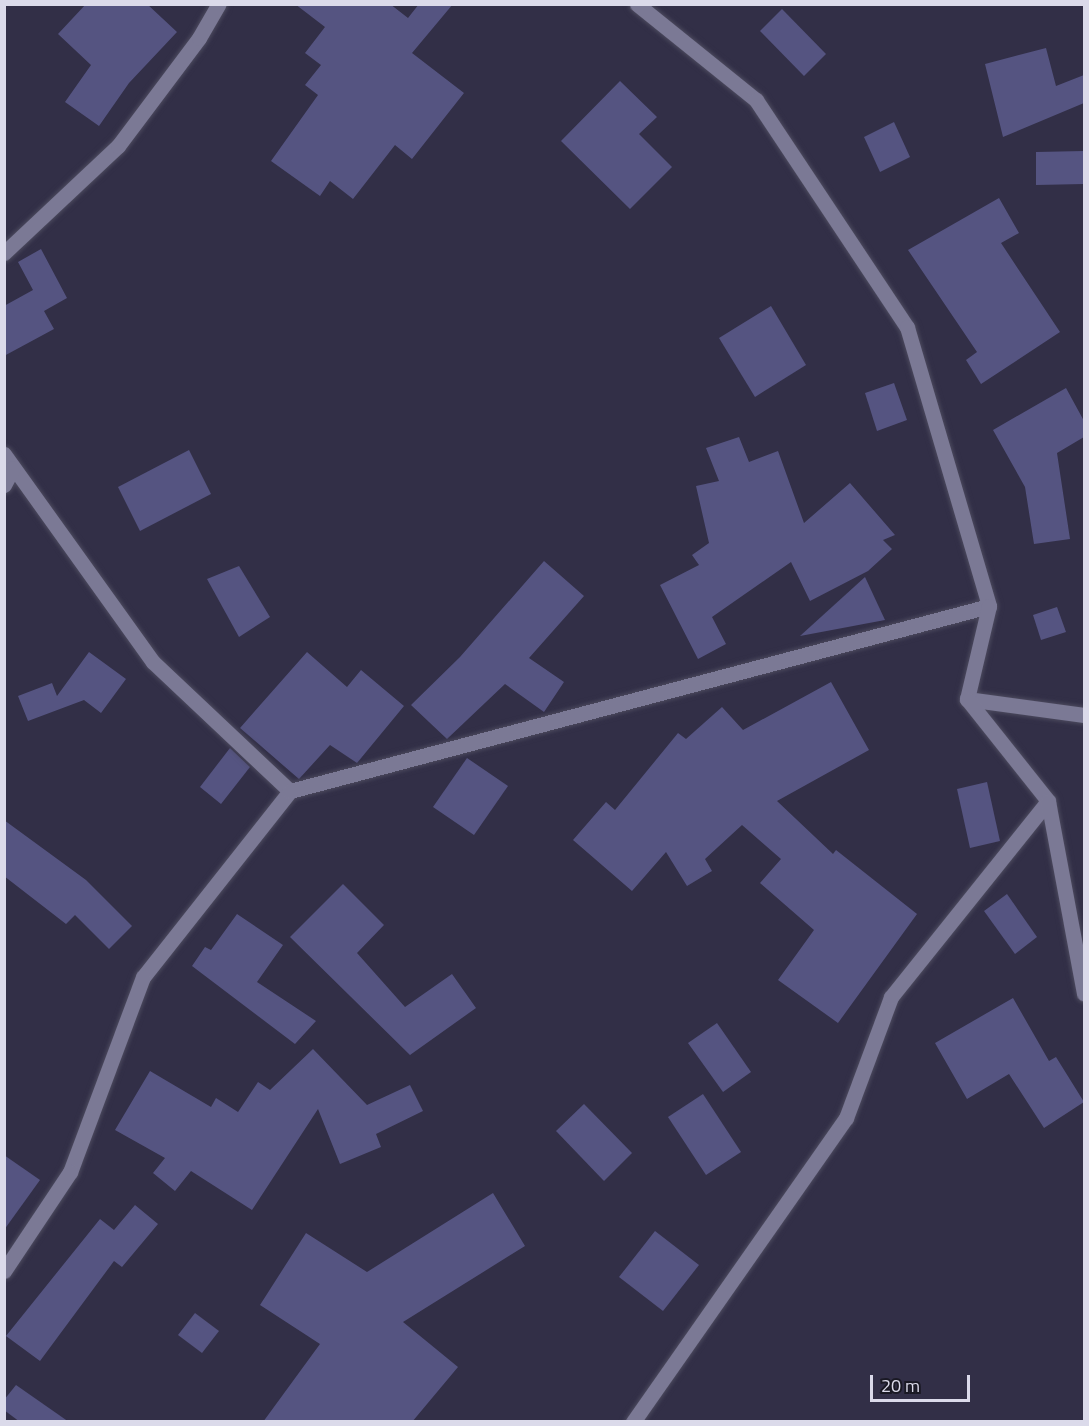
<!DOCTYPE html>
<style>
body{margin:0}
#map{position:relative;width:1089px;height:1426px;overflow:hidden;background:#322f47;font-family:"Titillium Web",sans-serif}
div>[style]{position:absolute}
.building>*{inset:0;background:#555481}
.roads{filter:drop-shadow(0 0 2px #4c4a5e) drop-shadow(0 0 2px #4c4a5e)}
.minor>*{height:15px;margin:-7.5px;padding:0 7.5px;transform-origin:7.5px;border-radius:7.5px;background:#7b7995}
.tertiary>*{height:15px;margin:-7.5px;padding:0 7.5px;transform-origin:7.5px;border-radius:7.5px;background:#7b7995}
span{translate:-50% -50%;white-space:nowrap;text-align:center;line-height:1.15;-webkit-text-stroke:5px #1a1924;paint-order:stroke}
.frame{position:absolute;inset:0;border:6px solid #dbdaea;pointer-events:none}
.scale{position:absolute;left:870px;top:1375px;width:100px;height:27px;box-sizing:border-box;border:3px solid #dbdaea;border-top:0;padding-left:8px;font-size:18px;line-height:21px;white-space:nowrap;color:#dbdaea;-webkit-text-stroke:4px #1a1924;paint-order:stroke}
</style>
<div id="map">
<div class="building">
<i style="clip-path:polygon(86px 4px,147px 4px,177px 32px,129px 83px,99px 126px,65px 102px,91px 65px,58px 34px)"></i>
<i style="clip-path:polygon(295px 4px,390px 4px,408px 18px,419px 4px,453px 4px,412px 53px,464px 93px,412px 159px,395px 145px,353px 199px,330px 181px,320px 196px,271px 161px,318px 95px,305px 85px,321px 65px,305px 53px,325px 27px)"></i>
<i style="clip-path:polygon(782px 9px,826px 54px,804px 76px,760px 31px)"></i>
<i style="clip-path:polygon(1046px 48px,1056px 86px,1084px 75px,1084px 103px,1003px 137px,985px 64px)"></i>
<i style="clip-path:polygon(620px 81px,657px 117px,639px 134px,672px 167px,630px 209px,561px 141px)"></i>
<i style="clip-path:polygon(894px 122px,910px 157px,880px 172px,864px 137px)"></i>
<i style="clip-path:polygon(1084px 151px,1084px 184px,1036px 185px,1036px 152px)"></i>
<i style="clip-path:polygon(999px 198px,1019px 233px,1001px 243px,1060px 332px,981px 384px,966px 360px,977px 352px,908px 250px)"></i>
<i style="clip-path:polygon(41px 249px,67px 298px,44px 311px,54px 329px,4px 356px,4px 306px,33px 290px,18px 262px)"></i>
<i style="clip-path:polygon(771px 306px,806px 365px,755px 397px,719px 338px)"></i>
<i style="clip-path:polygon(894px 383px,907px 420px,877px 431px,865px 393px)"></i>
<i style="clip-path:polygon(1066px 388px,1084px 421px,1084px 437px,1057px 453px,1070px 539px,1034px 544px,1025px 487px,993px 430px)"></i>
<i style="clip-path:polygon(739px 437px,749px 462px,778px 451px,804px 523px,850px 483px,895px 535px,883px 540px,892px 549px,868px 571px,810px 601px,791px 562px,712px 617px,726px 644px,698px 659px,660px 585px,699px 565px,692px 555px,709px 543px,696px 486px,719px 481px,706px 448px)"></i>
<i style="clip-path:polygon(189px 450px,211px 494px,140px 531px,118px 487px)"></i>
<i style="clip-path:polygon(544px 561px,584px 596px,529px 658px,564px 682px,544px 712px,505px 684px,447px 739px,411px 705px,460px 657px)"></i>
<i style="clip-path:polygon(239px 566px,270px 617px,239px 637px,207px 579px)"></i>
<i style="clip-path:polygon(865px 577px,885px 620px,800px 636px)"></i>
<i style="clip-path:polygon(1057px 607px,1066px 632px,1041px 640px,1033px 615px)"></i>
<i style="clip-path:polygon(89px 652px,126px 679px,101px 713px,84px 700px,28px 721px,18px 696px,52px 683px,57px 696px)"></i>
<i style="clip-path:polygon(307px 652px,347px 687px,361px 670px,404px 706px,357px 763px,330px 745px,299px 779px,240px 728px)"></i>
<i style="clip-path:polygon(831px 682px,869px 750px,777px 801px,833px 854px,836px 850px,917px 914px,838px 1023px,778px 980px,814px 930px,760px 883px,781px 859px,742px 825px,705px 859px,712px 871px,687px 886px,666px 852px,632px 891px,573px 840px,606px 802px,615px 810px,678px 733px,686px 739px,722px 707px,743px 730px)"></i>
<i style="clip-path:polygon(230px 748px,250px 767px,221px 804px,200px 787px)"></i>
<i style="clip-path:polygon(467px 758px,508px 786px,474px 835px,433px 807px)"></i>
<i style="clip-path:polygon(987px 782px,1000px 841px,970px 848px,957px 789px)"></i>
<i style="clip-path:polygon(4px 820px,86px 880px,132px 926px,109px 949px,75px 915px,66px 924px,4px 876px)"></i>
<i style="clip-path:polygon(343px 884px,384px 925px,357px 953px,405px 1007px,452px 974px,476px 1008px,410px 1055px,290px 937px)"></i>
<i style="clip-path:polygon(1007px 894px,1037px 937px,1015px 954px,984px 911px)"></i>
<i style="clip-path:polygon(237px 914px,283px 945px,257px 982px,316px 1021px,295px 1044px,192px 966px,205px 947px,211px 950px)"></i>
<i style="clip-path:polygon(1013px 998px,1049px 1061px,1056px 1057px,1084px 1102px,1044px 1128px,1009px 1074px,967px 1099px,935px 1043px)"></i>
<i style="clip-path:polygon(717px 1023px,751px 1072px,723px 1092px,688px 1043px)"></i>
<i style="clip-path:polygon(313px 1049px,367px 1105px,410px 1085px,423px 1111px,376px 1134px,381px 1147px,340px 1164px,318px 1109px,252px 1210px,191px 1171px,175px 1191px,153px 1173px,165px 1158px,115px 1130px,150px 1071px,211px 1107px,216px 1098px,238px 1112px,258px 1082px,270px 1090px)"></i>
<i style="clip-path:polygon(703px 1094px,741px 1152px,706px 1175px,668px 1117px)"></i>
<i style="clip-path:polygon(584px 1104px,632px 1153px,604px 1181px,556px 1131px)"></i>
<i style="clip-path:polygon(4px 1155px,40px 1180px,4px 1230px)"></i>
<i style="clip-path:polygon(493px 1193px,525px 1246px,403px 1322px,458px 1367px,412px 1422px,263px 1422px,320px 1344px,260px 1305px,306px 1233px,367px 1272px)"></i>
<i style="clip-path:polygon(135px 1205px,158px 1224px,122px 1267px,114px 1261px,40px 1361px,6px 1336px,100px 1219px,114px 1230px)"></i>
<i style="clip-path:polygon(655px 1231px,699px 1265px,663px 1311px,619px 1277px)"></i>
<i style="clip-path:polygon(195px 1313px,219px 1331px,202px 1353px,178px 1335px)"></i>
<i style="clip-path:polygon(16px 1385px,69px 1422px,20px 1422px,4px 1410px,4px 1400px)"></i>
</div>
<div class="roads">
<div class="minor">
<i style="left:4px;top:253px;width:156px;rotate:-43.2deg"></i>
<i style="left:118px;top:146px;width:135px;rotate:-53.1deg"></i>
<i style="left:199px;top:38px;width:39px;rotate:-60deg"></i>
<i style="left:4px;top:454px;width:256px;rotate:54.4deg"></i>
<i style="left:153px;top:662px;width:188px;rotate:43.3deg"></i>
<i style="left:290px;top:791px;width:237px;rotate:128.3deg"></i>
<i style="left:143px;top:977px;width:208px;rotate:110.5deg"></i>
<i style="left:70px;top:1172px;width:119px;rotate:123.7deg"></i>
<i style="left:4px;top:485px;width:19px;rotate:-62deg"></i>
<i style="left:967px;top:699px;width:118px;rotate:7.8deg"></i>
<i style="left:290px;top:791px;width:723px;rotate:-14.82deg"></i>
<i style="left:633px;top:1422px;width:371px;rotate:-55deg"></i>
<i style="left:846px;top:1118px;width:129px;rotate:-69.6deg"></i>
<i style="left:891px;top:997px;width:251px;rotate:-51.3deg"></i>
</div>
<div class="tertiary">
<i style="left:637px;top:4px;width:153px;rotate:38.9deg"></i>
<i style="left:756px;top:100px;width:273px;rotate:56.4deg"></i>
<i style="left:907px;top:327px;width:291px;rotate:73.6deg"></i>
<i style="left:989px;top:606px;width:96px;rotate:103.3deg"></i>
<i style="left:967px;top:699px;width:130px;rotate:51.5deg"></i>
<i style="left:1048px;top:801px;width:196px;rotate:79.4deg"></i>
</div>
</div>
<div class="frame"></div>
<div class="scale">20 m</div>
</div>
